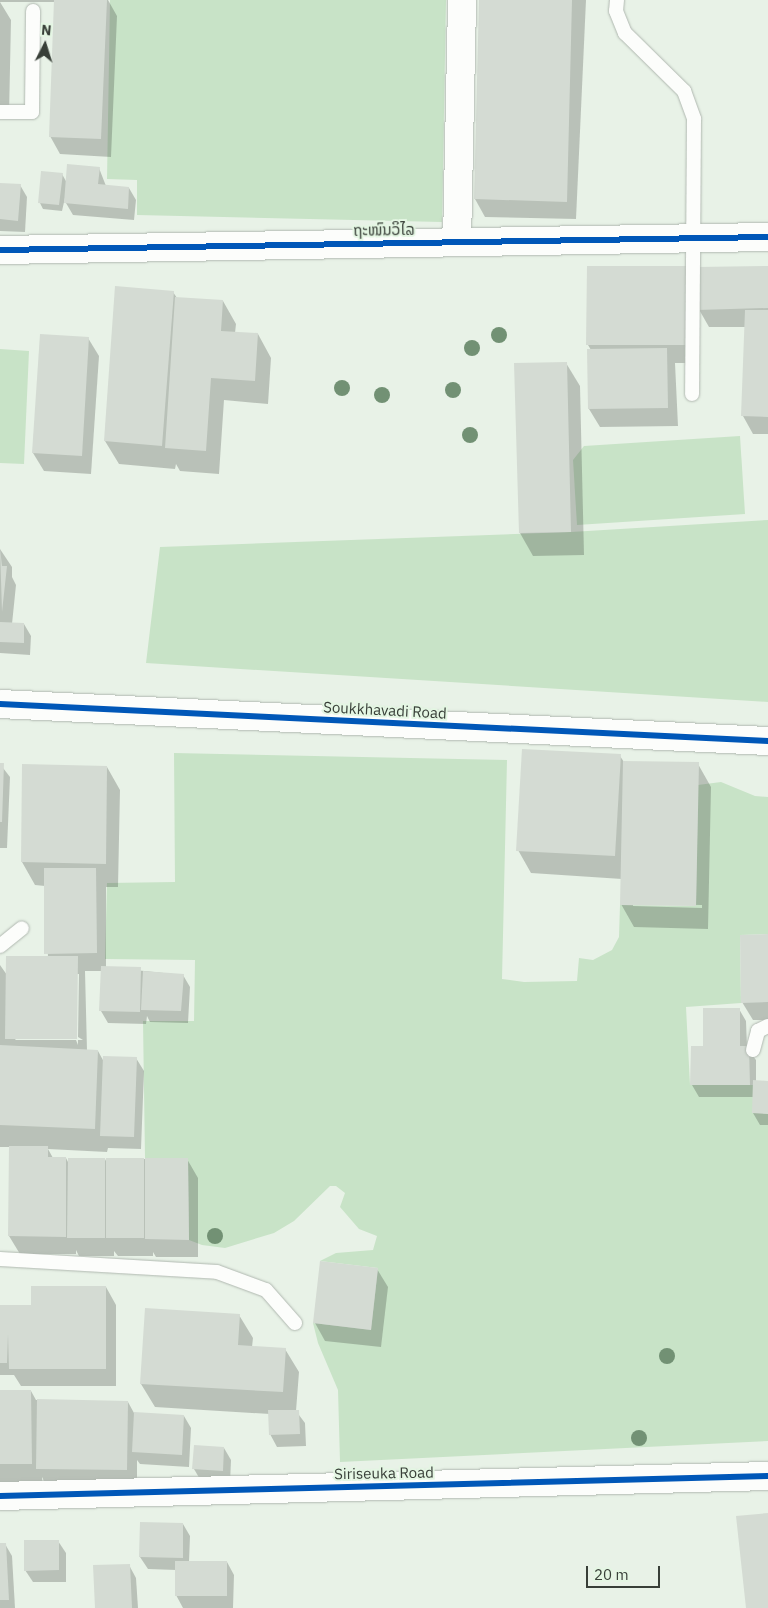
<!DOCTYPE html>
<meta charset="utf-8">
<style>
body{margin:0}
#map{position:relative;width:768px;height:1608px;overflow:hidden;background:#e8f2e7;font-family:"IBM Plex Sans","Noto Sans Lao",sans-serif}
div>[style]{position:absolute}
.green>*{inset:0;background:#c8e3c7}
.shadow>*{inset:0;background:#0003}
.building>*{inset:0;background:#d4dbd3}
.roads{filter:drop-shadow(0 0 1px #b0b8b0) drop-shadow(0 0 1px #b0b8b0)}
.lane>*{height:14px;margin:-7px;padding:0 7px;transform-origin:7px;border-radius:7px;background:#fcfdfb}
.street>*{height:28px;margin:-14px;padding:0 14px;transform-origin:14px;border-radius:14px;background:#fcfdfb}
.secondary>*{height:28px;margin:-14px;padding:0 14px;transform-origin:14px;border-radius:14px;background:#fcfdfb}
.cycleway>*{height:6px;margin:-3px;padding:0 3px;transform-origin:3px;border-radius:3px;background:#0057b8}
.trees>*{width:16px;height:16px;margin:-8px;border-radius:50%;background:#729174}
span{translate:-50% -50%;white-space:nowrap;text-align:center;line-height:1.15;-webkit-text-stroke:4px #e4f6e3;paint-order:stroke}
.street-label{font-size:15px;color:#383f38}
.north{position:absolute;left:20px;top:20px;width:50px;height:50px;-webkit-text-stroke:4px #e4f6e3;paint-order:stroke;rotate:5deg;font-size:14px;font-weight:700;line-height:20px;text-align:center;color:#383f38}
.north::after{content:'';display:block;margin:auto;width:18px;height:22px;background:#383f38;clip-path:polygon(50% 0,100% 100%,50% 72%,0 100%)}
.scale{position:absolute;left:586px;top:1566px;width:74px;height:22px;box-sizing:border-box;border:2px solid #383f38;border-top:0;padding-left:6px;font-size:15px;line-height:18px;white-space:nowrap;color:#383f38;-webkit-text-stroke:4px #e4f6e3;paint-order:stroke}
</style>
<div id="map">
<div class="green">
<i style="clip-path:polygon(110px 0,446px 0,442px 222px,137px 215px,137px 180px,107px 179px)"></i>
<i style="clip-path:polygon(0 349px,29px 351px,24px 464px,0 463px)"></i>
<i style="clip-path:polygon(740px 436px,745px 514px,577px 525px,573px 460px,584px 446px)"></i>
<i style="clip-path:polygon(768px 520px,768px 702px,146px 663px,160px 547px,571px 532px)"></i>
<i style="clip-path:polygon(174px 753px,507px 760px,502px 979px,524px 982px,577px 981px,579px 958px,593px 960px,612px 950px,619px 937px,620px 905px,696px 906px,698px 785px,721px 782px,755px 796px,768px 797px,768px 934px,740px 935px,741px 1003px,686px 1007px,690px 1085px,753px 1085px,768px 1114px,768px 1441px,340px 1462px,338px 1390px,318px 1343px,313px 1323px,371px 1330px,378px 1268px,320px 1261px,336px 1253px,373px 1250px,377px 1236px,359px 1229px,340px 1207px,345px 1193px,336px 1186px,330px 1186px,294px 1221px,274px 1233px,225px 1248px,202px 1245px,189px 1240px,188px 1158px,145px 1158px,143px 1021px,194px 1021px,195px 960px,105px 959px,107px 883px,175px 882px)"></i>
</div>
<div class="shadow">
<i style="clip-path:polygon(0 0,108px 0,117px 16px,111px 157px,60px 154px,50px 136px,56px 2px,0 2px,11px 20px,9px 116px,0 116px)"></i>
<i style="clip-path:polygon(480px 0,586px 0,576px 219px,485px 217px,475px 199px)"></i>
<i style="clip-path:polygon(99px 168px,106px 186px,129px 188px,136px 200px,134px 220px,73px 215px,66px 203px,67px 189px,62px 211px,43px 209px,40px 203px,62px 174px,67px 183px)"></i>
<i style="clip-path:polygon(0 184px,20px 185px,27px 197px,25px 232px,0 231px)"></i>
<i style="clip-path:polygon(768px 267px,768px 434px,753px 434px,743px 416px,746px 327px,709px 327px,697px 306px,697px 363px,675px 363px,678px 426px,600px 427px,589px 409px,591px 350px,588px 345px)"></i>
<i style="clip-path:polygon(173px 292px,177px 298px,223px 301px,236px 324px,235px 333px,258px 334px,271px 358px,268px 404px,224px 400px,219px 474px,180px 471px,176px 464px,175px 469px,119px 464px,105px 441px)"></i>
<i style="clip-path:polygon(88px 338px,99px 356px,91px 474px,44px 471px,33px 453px)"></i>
<i style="clip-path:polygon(566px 363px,580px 386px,584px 555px,533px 556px,520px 533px)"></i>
<i style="clip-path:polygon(0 549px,12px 567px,12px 577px,16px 585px,12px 624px,24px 624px,31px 636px,30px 655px,0 653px)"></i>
<i style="clip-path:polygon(evenodd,620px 756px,624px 762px,698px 764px,711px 787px,708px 929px,634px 927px,621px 904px,622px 879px,531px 873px,518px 850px,620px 756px,633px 904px,702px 905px,702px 908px,633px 906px,633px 904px)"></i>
<i style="clip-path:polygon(0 764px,10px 777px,7px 848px,0 848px)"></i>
<i style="clip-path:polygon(evenodd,24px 765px,107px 767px,120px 790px,118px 887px,106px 887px,106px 967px,183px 975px,190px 987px,188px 1023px,150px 1022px,147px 1016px,146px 1024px,108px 1023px,101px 1011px,102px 971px,85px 971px,87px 1050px,98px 1051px,104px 1062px,136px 1058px,144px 1071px,141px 1149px,108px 1148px,107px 1152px,48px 1149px,53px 1158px,66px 1158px,69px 1164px,105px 1159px,108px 1165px,108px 1159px,187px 1159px,198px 1178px,198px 1257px,156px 1257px,153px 1252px,153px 1256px,118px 1256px,114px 1251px,114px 1256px,79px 1256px,76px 1250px,76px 1254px,20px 1254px,9px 1236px,10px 1147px,0 1147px,0 965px,7px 975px,48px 957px,45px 886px,35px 885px,22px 862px,24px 765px,76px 974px,79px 974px,78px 1037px,83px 1040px,78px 1040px,78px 1045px,76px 1040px,15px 1040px,76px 974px)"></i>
<i style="clip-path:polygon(768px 936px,768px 1020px,753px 1020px,742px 1002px)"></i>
<i style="clip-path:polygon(739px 1009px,746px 1021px,747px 1048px,756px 1060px,756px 1081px,768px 1082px,768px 1125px,760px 1125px,753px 1113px,754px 1097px,699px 1097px,692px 1085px,704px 1047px)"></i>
<i style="clip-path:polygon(377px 1269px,388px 1287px,381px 1347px,325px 1341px,315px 1323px)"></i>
<i style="clip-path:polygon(106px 1287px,116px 1305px,116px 1386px,21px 1386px,14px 1375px,0 1375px,0 1307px,30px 1306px)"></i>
<i style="clip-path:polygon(239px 1315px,253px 1338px,252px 1347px,285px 1349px,299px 1372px,296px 1411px,305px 1423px,306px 1446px,277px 1447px,270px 1434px,270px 1414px,155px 1407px,141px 1384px)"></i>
<i style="clip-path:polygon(0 1391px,31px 1391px,36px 1400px,128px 1402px,134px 1413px,184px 1416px,191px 1428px,189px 1467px,140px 1464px,137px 1460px,137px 1488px,47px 1487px,42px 1477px,42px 1482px,0 1482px)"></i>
<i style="clip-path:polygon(224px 1448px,231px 1460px,230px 1483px,201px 1481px,194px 1469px)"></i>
<i style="clip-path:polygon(141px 1523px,183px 1524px,190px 1536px,189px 1562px,227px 1562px,234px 1575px,233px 1608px,183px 1608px,176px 1595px,176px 1570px,148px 1569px,140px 1557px)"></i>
<i style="clip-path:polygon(58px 1541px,66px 1553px,66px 1582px,33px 1582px,25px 1570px)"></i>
<i style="clip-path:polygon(0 1544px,5px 1544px,12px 1556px,15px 1608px,0 1608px)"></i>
<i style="clip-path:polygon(129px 1565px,136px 1578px,138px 1608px,96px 1608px)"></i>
</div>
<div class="building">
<i style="clip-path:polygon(54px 0,107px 0,101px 139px,49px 137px)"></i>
<i style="clip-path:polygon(479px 0,572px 0,567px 202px,474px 199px)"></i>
<i style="clip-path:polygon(67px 164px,100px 167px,98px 184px,129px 187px,128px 209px,64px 203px)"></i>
<i style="clip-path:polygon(41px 171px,63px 173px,59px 205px,38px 203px)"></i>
<i style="clip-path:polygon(0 183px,21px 184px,18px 221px,0 219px)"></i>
<i style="clip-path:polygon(587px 266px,687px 266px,687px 345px,586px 345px)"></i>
<i style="clip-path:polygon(768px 266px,768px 308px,697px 310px,697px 267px)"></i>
<i style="clip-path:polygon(115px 286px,174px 291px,162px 446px,104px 441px)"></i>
<i style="clip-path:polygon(175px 297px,223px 300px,221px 331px,258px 333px,255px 381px,211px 378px,206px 451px,165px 448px)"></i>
<i style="clip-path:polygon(745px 310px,768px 310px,768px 417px,741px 416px)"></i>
<i style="clip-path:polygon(40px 334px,89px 337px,82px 456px,32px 453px)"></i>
<i style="clip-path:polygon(667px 348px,668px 408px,588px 409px,587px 349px)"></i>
<i style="clip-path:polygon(567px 362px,571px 532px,519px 533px,514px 363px)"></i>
<i style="clip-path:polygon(0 548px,2px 566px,7px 566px,2px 612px)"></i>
<i style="clip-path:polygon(0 622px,24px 623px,24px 643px,0 642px)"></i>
<i style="clip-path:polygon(522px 749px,621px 754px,615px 856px,516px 851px)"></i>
<i style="clip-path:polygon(623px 761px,699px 762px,696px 906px,620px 905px)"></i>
<i style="clip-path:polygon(0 763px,4px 763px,2px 822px,0 822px)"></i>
<i style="clip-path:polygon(22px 764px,107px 766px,106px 864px,21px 862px)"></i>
<i style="clip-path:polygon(44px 868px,96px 868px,97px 953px,44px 954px)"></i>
<i style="clip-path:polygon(768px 934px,768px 1002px,741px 1003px,740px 935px)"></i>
<i style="clip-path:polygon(6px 956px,78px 956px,77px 1039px,5px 1039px)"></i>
<i style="clip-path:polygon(101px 966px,141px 967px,140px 1012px,99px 1011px)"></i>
<i style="clip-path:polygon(143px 971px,184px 974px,181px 1011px,141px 1010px)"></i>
<i style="clip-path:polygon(703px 1008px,740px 1008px,740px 1046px,749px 1046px,750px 1085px,690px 1085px,691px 1046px,703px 1046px)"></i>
<i style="clip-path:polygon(0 1045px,98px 1050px,95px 1129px,0 1125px)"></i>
<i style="clip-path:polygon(103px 1056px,137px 1057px,134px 1137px,100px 1136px)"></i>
<i style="clip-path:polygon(753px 1080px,768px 1081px,768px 1114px,752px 1113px)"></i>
<i style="clip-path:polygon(9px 1146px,48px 1146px,48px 1157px,66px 1157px,66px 1237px,8px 1236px)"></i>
<i style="clip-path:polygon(68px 1158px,105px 1158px,105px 1238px,67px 1238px)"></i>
<i style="clip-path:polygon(106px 1158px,144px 1158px,144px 1238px,106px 1238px)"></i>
<i style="clip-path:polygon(145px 1158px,188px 1158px,189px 1240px,145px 1239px)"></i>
<i style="clip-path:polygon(320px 1261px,378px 1268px,371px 1330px,313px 1323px)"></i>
<i style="clip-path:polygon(31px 1286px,106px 1286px,106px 1369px,9px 1369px,8px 1334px,7px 1363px,0 1363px,0 1305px,31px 1305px)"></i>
<i style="clip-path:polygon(145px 1308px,240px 1314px,238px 1345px,286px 1348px,283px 1392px,140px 1384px)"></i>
<i style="clip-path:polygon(0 1390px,31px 1390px,32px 1464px,0 1464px)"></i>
<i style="clip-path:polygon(37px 1399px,128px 1401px,127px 1470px,36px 1469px)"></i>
<i style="clip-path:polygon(268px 1410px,299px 1410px,300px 1434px,269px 1435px)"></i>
<i style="clip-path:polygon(134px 1412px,184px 1415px,182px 1455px,132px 1452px)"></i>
<i style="clip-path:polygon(194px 1445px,224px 1447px,223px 1471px,192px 1469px)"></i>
<i style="clip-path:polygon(768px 1513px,768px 1608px,746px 1608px,736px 1516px)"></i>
<i style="clip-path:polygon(140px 1522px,183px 1523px,183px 1558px,139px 1557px)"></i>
<i style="clip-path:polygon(24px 1540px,59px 1540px,59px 1570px,24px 1571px)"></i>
<i style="clip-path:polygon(0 1543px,6px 1543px,9px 1600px,0 1600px)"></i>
<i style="clip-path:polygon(175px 1561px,227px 1561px,227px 1596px,175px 1596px)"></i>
<i style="clip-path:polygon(130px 1564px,132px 1608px,95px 1608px,93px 1565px)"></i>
</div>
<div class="roads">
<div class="lane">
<i style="left:617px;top:0;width:11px;rotate:95deg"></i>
<i style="left:616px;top:11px;width:24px;rotate:68deg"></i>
<i style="left:625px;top:33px;width:83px;rotate:44.5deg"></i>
<i style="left:684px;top:91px;width:30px;rotate:70deg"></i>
<i style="left:694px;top:119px;width:275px;rotate:90.4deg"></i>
<i style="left:0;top:112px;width:32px"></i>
<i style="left:32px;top:112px;width:101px;rotate:-89.4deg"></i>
<i style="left:0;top:946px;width:28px;rotate:-39deg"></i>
<i style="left:753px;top:1050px;width:20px;rotate:-75deg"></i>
<i style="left:758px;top:1031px;width:11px;rotate:-27deg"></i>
<i style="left:0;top:1259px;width:217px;rotate:3.4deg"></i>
<i style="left:217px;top:1272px;width:52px;rotate:20.2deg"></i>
<i style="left:266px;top:1290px;width:44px;rotate:48.7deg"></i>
</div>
<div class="street">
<i style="left:457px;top:242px;width:242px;rotate:-88.8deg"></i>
<i style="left:0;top:250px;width:768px;rotate:-0.97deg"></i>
<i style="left:0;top:1496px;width:768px;rotate:-1.49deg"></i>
</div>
<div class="secondary">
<i style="left:0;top:704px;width:769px;rotate:2.76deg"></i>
</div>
</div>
<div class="cycleway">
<i style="left:0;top:250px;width:768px;rotate:-0.97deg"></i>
<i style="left:0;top:704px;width:769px;rotate:2.76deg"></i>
<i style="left:0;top:1496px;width:768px;rotate:-1.49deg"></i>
</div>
<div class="trees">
<i style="left:499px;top:335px"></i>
<i style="left:472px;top:348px"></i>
<i style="left:342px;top:388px"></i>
<i style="left:453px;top:390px"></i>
<i style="left:382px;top:395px"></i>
<i style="left:470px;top:435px"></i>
<i style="left:215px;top:1236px"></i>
<i style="left:667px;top:1356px"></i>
<i style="left:639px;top:1438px"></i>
</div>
<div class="street-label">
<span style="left:384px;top:230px;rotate:-1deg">ຖະໜົນວິໄລ</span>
<span style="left:385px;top:710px;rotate:3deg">Soukkhavadi Road</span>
<span style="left:384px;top:1473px;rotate:-1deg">Siriseuka Road</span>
</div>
<div class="north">N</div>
<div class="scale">20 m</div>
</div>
